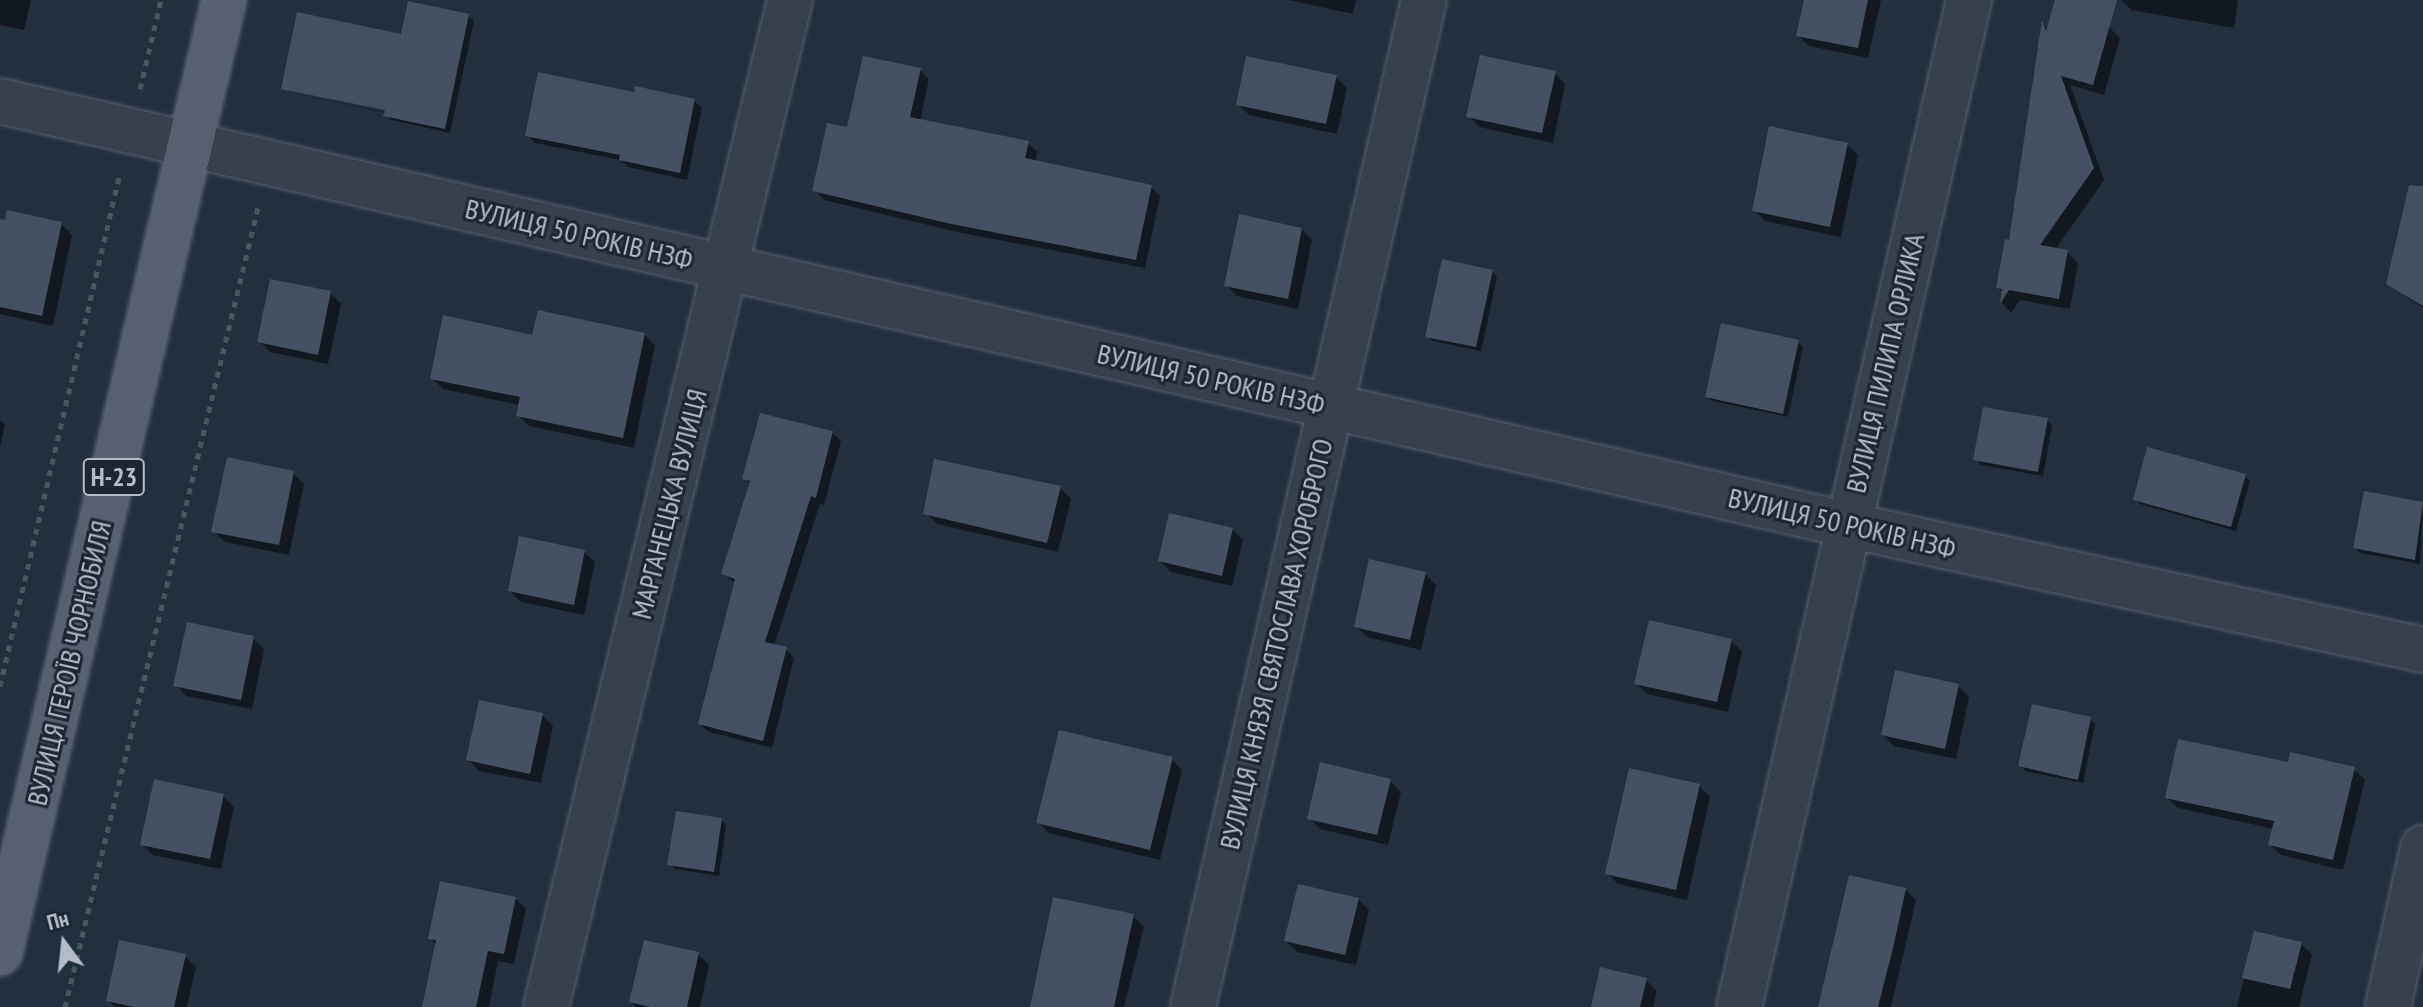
<!DOCTYPE html>
<meta charset="utf-8">
<style>
body{margin:0}
#map{position:relative;width:2423px;height:1007px;overflow:hidden;background:#242f3e;font-family:"PT Sans Narrow",sans-serif}
div>[style]{position:absolute}
.shadow>*{inset:0;background:#0007}
.building>*{inset:0;background:#455162}
.path>*{height:5px;margin-top:-2.5px;transform-origin:0;background:repeating-linear-gradient(90deg,#44595c 0 6px,transparent 0 12px)}
.roads{filter:drop-shadow(0 0 2px #565f6c) drop-shadow(0 0 2px #565f6c)}
.street>*{height:44px;margin:-22px;padding:0 22px;transform-origin:22px;border-radius:22px;background:#38414e}
.primary>*{height:44px;margin:-22px;padding:0 22px;transform-origin:22px;border-radius:22px;background:#56606e}
span{translate:-50% -50%;white-space:nowrap;text-align:center;line-height:1.15;-webkit-text-stroke:6px #1d2633;paint-order:stroke}
.shield-label span{padding:2px 6px;background:#1d2633;border:2px solid;border-radius:6px;-webkit-text-stroke-width:0}
.shield-label{font-size:26px;color:#b4bcc9;font-weight:700}
.street-label{font-size:28px;color:#b4bcc9}
.north{position:absolute;left:24px;top:903px;width:80px;height:80px;-webkit-text-stroke:6px #1d2633;paint-order:stroke;rotate:345deg;font-size:22px;font-weight:700;line-height:32px;text-align:center;color:#b4bcc9}
.north::after{content:'';display:block;margin:auto;width:28px;height:36px;background:#b4bcc9;clip-path:polygon(50% 0,100% 100%,50% 72%,0 100%)}
</style>
<div id="map">
<div class="shadow">
<i style="clip-path:polygon(0 0,31px 0,24px 30px,0 25px)"></i>
<i style="clip-path:polygon(1289px 0,1356px 0,1353px 14px)"></i>
<i style="clip-path:polygon(1806px 0,1881px 0,1868px 58px,1809px 46px,1798px 35px)"></i>
<i style="clip-path:polygon(2121px 0,2238px 0,2234px 28px,2131px 10px)"></i>
<i style="clip-path:polygon(468px 16px,474px 21px,450px 133px,391px 120px,386px 113px,287px 92px,394px 114px,395px 110px,283px 88px,402px 36px)"></i>
<i style="clip-path:polygon(2043px 24px,2048px 30px,2109px 27px,2120px 38px,2104px 95px,2070px 85px,2104px 180px,2055px 250px,2067px 252px,2078px 263px,2070px 309px,2020px 300px,2011px 313px,2002px 303px,2003px 292px,1998px 287px,2011px 242px)"></i>
<i style="clip-path:polygon(920px 70px,929px 79px,920px 121px,1028px 143px,1037px 152px,1035px 162px,1151px 187px,1160px 196px,1145px 268px,957px 232px,824px 200px,815px 190px,849px 129px)"></i>
<i style="clip-path:polygon(1555px 73px,1565px 84px,1553px 143px,1479px 127px,1469px 116px)"></i>
<i style="clip-path:polygon(1336px 77px,1347px 88px,1337px 134px,1249px 115px,1238px 104px)"></i>
<i style="clip-path:polygon(635px 94px,694px 101px,702px 108px,687px 180px,628px 167px,621px 160px,535px 143px,527px 135px)"></i>
<i style="clip-path:polygon(1847px 144px,1858px 155px,1841px 237px,1765px 221px,1754px 210px)"></i>
<i style="clip-path:polygon(0 221px,61px 224px,72px 235px,53px 326px,0 314px)"></i>
<i style="clip-path:polygon(2423px 227px,2423px 308px,2388px 283px)"></i>
<i style="clip-path:polygon(1301px 229px,1312px 240px,1298px 309px,1237px 296px,1226px 285px)"></i>
<i style="clip-path:polygon(1492px 271px,1497px 277px,1481px 351px,1432px 341px,1427px 336px)"></i>
<i style="clip-path:polygon(330px 293px,341px 304px,328px 364px,270px 352px,259px 341px)"></i>
<i style="clip-path:polygon(644px 334px,655px 345px,634px 448px,529px 426px,518px 415px,520px 405px,443px 389px,432px 378px,534px 337px)"></i>
<i style="clip-path:polygon(1798px 342px,1803px 347px,1788px 417px,1712px 401px,1707px 396px)"></i>
<i style="clip-path:polygon(0 420px,5px 424px,0 447px)"></i>
<i style="clip-path:polygon(2047px 420px,2052px 425px,2043px 476px,1981px 465px,1976px 459px)"></i>
<i style="clip-path:polygon(832px 433px,841px 441px,824px 505px,820px 504px,774px 646px,786px 649px,794px 658px,772px 748px,709px 732px,700px 724px,736px 584px,723px 574px,751px 485px,745px 478px)"></i>
<i style="clip-path:polygon(293px 473px,304px 484px,289px 555px,225px 542px,214px 531px)"></i>
<i style="clip-path:polygon(2245px 476px,2250px 481px,2236px 531px,2140px 504px,2135px 499px)"></i>
<i style="clip-path:polygon(1060px 488px,1071px 499px,1058px 552px,937px 524px,926px 513px)"></i>
<i style="clip-path:polygon(2366px 493px,2423px 504px,2420px 564px,2360px 553px,2355px 548px)"></i>
<i style="clip-path:polygon(1232px 529px,1243px 540px,1232px 586px,1171px 572px,1160px 561px)"></i>
<i style="clip-path:polygon(584px 552px,595px 562px,584px 615px,521px 602px,510px 591px)"></i>
<i style="clip-path:polygon(1425px 574px,1436px 585px,1421px 650px,1367px 637px,1356px 626px)"></i>
<i style="clip-path:polygon(253px 638px,264px 649px,252px 709px,186px 696px,176px 685px)"></i>
<i style="clip-path:polygon(1731px 640px,1742px 651px,1728px 712px,1647px 694px,1636px 683px)"></i>
<i style="clip-path:polygon(1958px 686px,1969px 697px,1956px 759px,1894px 746px,1883px 735px)"></i>
<i style="clip-path:polygon(542px 715px,553px 726px,541px 783px,479px 771px,469px 760px)"></i>
<i style="clip-path:polygon(2090px 719px,2095px 724px,2083px 783px,2025px 771px,2020px 765px)"></i>
<i style="clip-path:polygon(1172px 759px,1182px 770px,1160px 860px,1049px 833px,1038px 822px)"></i>
<i style="clip-path:polygon(2289px 765px,2354px 769px,2365px 780px,2343px 870px,2281px 855px,2270px 844px,2274px 829px,2178px 808px,2167px 797px)"></i>
<i style="clip-path:polygon(1390px 781px,1401px 792px,1388px 845px,1320px 829px,1310px 818px)"></i>
<i style="clip-path:polygon(1699px 786px,1710px 797px,1687px 900px,1618px 884px,1607px 873px)"></i>
<i style="clip-path:polygon(223px 796px,234px 807px,221px 869px,153px 855px,142px 844px)"></i>
<i style="clip-path:polygon(721px 819px,726px 825px,719px 876px,675px 869px,670px 864px)"></i>
<i style="clip-path:polygon(1905px 889px,1916px 900px,1891px 1007px,1820px 1007px)"></i>
<i style="clip-path:polygon(515px 898px,526px 909px,514px 964px,498px 961px,489px 1007px,424px 1007px,437px 945px,430px 938px)"></i>
<i style="clip-path:polygon(1358px 899px,1369px 910px,1356px 965px,1297px 952px,1286px 941px)"></i>
<i style="clip-path:polygon(1133px 916px,1144px 927px,1124px 1007px,1032px 1007px)"></i>
<i style="clip-path:polygon(2255px 933px,2301px 944px,2312px 955px,2299px 1007px,2237px 1007px)"></i>
<i style="clip-path:polygon(698px 954px,709px 965px,700px 1007px,637px 1007px,631px 1002px)"></i>
<i style="clip-path:polygon(185px 956px,196px 967px,187px 1007px,115px 1007px,108px 1000px)"></i>
<i style="clip-path:polygon(1646px 980px,1657px 991px,1653px 1007px,1593px 1007px)"></i>
</div>
<div class="building">
<i style="clip-path:polygon(1804px 0,1868px 0,1858px 48px,1796px 36px)"></i>
<i style="clip-path:polygon(2055px 0,2117px 0,2093px 85px,2061px 76px,2094px 168px,2040px 245px,2068px 250px,2059px 299px,2009px 290px,2000px 304px,2002px 289px,1996px 288px,2005px 239px,2009px 240px,2042px 20px,2046px 31px)"></i>
<i style="clip-path:polygon(408px 1px,469px 14px,445px 129px,383px 116px,385px 110px,281px 89px,297px 12px,401px 34px)"></i>
<i style="clip-path:polygon(1480px 55px,1556px 71px,1542px 133px,1466px 117px)"></i>
<i style="clip-path:polygon(863px 56px,921px 68px,910px 117px,1029px 141px,1025px 158px,1152px 185px,1136px 260px,947px 223px,812px 191px,827px 123px,847px 127px)"></i>
<i style="clip-path:polygon(1246px 56px,1337px 75px,1326px 124px,1236px 105px)"></i>
<i style="clip-path:polygon(538px 72px,634px 92px,635px 86px,695px 99px,680px 173px,619px 160px,620px 155px,525px 136px)"></i>
<i style="clip-path:polygon(1769px 126px,1848px 143px,1830px 227px,1752px 211px)"></i>
<i style="clip-path:polygon(2409px 185px,2423px 186px,2423px 306px,2386px 284px)"></i>
<i style="clip-path:polygon(7px 210px,62px 222px,42px 316px,0 307px,0 219px,5px 220px)"></i>
<i style="clip-path:polygon(1239px 214px,1302px 228px,1288px 299px,1224px 286px)"></i>
<i style="clip-path:polygon(1442px 259px,1493px 270px,1476px 347px,1425px 337px)"></i>
<i style="clip-path:polygon(270px 279px,331px 291px,318px 355px,257px 342px)"></i>
<i style="clip-path:polygon(538px 310px,645px 333px,623px 438px,516px 416px,520px 397px,430px 379px,443px 315px,532px 335px)"></i>
<i style="clip-path:polygon(1721px 323px,1799px 340px,1783px 414px,1705px 397px)"></i>
<i style="clip-path:polygon(1983px 407px,2048px 418px,2038px 472px,1973px 460px)"></i>
<i style="clip-path:polygon(760px 413px,833px 431px,816px 498px,811px 496px,765px 642px,787px 647px,763px 741px,698px 724px,735px 579px,721px 574px,750px 481px,742px 479px)"></i>
<i style="clip-path:polygon(2147px 447px,2246px 474px,2231px 527px,2133px 500px)"></i>
<i style="clip-path:polygon(227px 457px,294px 471px,279px 545px,211px 532px)"></i>
<i style="clip-path:polygon(934px 459px,1061px 486px,1047px 543px,923px 514px)"></i>
<i style="clip-path:polygon(2364px 491px,2423px 502px,2415px 560px,2353px 548px)"></i>
<i style="clip-path:polygon(1169px 513px,1233px 528px,1222px 576px,1158px 561px)"></i>
<i style="clip-path:polygon(519px 536px,585px 550px,574px 605px,508px 591px)"></i>
<i style="clip-path:polygon(1369px 559px,1426px 572px,1410px 640px,1354px 627px)"></i>
<i style="clip-path:polygon(1649px 620px,1732px 639px,1717px 702px,1634px 684px)"></i>
<i style="clip-path:polygon(187px 622px,254px 636px,241px 700px,173px 686px)"></i>
<i style="clip-path:polygon(1895px 670px,1959px 684px,1945px 749px,1881px 735px)"></i>
<i style="clip-path:polygon(479px 700px,543px 713px,530px 774px,466px 760px)"></i>
<i style="clip-path:polygon(2032px 704px,2091px 717px,2078px 780px,2018px 766px)"></i>
<i style="clip-path:polygon(1059px 730px,1173px 757px,1150px 850px,1036px 823px)"></i>
<i style="clip-path:polygon(2178px 739px,2288px 762px,2290px 752px,2355px 767px,2333px 860px,2268px 845px,2274px 821px,2165px 798px)"></i>
<i style="clip-path:polygon(1320px 762px,1391px 779px,1377px 835px,1307px 819px)"></i>
<i style="clip-path:polygon(1629px 768px,1700px 784px,1676px 890px,1605px 874px)"></i>
<i style="clip-path:polygon(154px 779px,224px 794px,210px 859px,140px 845px)"></i>
<i style="clip-path:polygon(676px 811px,722px 818px,714px 872px,667px 865px)"></i>
<i style="clip-path:polygon(1849px 875px,1906px 888px,1894px 944px,1878px 1007px,1818px 1007px)"></i>
<i style="clip-path:polygon(440px 881px,516px 897px,504px 954px,488px 951px,476px 1007px,422px 1007px,436px 940px,428px 939px)"></i>
<i style="clip-path:polygon(1298px 884px,1359px 898px,1345px 955px,1284px 941px)"></i>
<i style="clip-path:polygon(1053px 897px,1134px 914px,1114px 1007px,1030px 1007px)"></i>
<i style="clip-path:polygon(2254px 931px,2302px 942px,2290px 989px,2242px 978px)"></i>
<i style="clip-path:polygon(119px 940px,186px 954px,174px 1007px,134px 1007px,106px 1001px)"></i>
<i style="clip-path:polygon(644px 940px,699px 952px,687px 1007px,650px 1007px,629px 1002px)"></i>
<i style="clip-path:polygon(1600px 967px,1647px 978px,1640px 1007px,1591px 1007px)"></i>
</div>
<div class="path">
<i style="left:140px;top:89px;width:91px;rotate:-76.7deg"></i>
<i style="left:0;top:686px;width:527px;rotate:-76.83deg"></i>
<i style="left:65px;top:1007px;width:827px;rotate:-76.43deg"></i>
</div>
<div class="roads">
<div class="street">
<i style="left:0;top:101px;width:1896px;rotate:12.92deg"></i>
<i style="left:1848px;top:525px;width:588px;rotate:12.26deg"></i>
<i style="left:546px;top:1007px;width:1036px;rotate:-76.38deg"></i>
<i style="left:1193px;top:1007px;width:1033px;rotate:-77.08deg"></i>
<i style="left:1739px;top:1007px;width:1033px;rotate:-77.13deg"></i>
<i style="left:2388px;top:1007px;width:163px;rotate:-77.6deg"></i>
</div>
<div class="primary">
<i style="left:0;top:953px;width:979px;rotate:-76.77deg"></i>
</div>
</div>
<div class="shield-label">
<span style="left:114px;top:477px">Н-23</span>
</div>
<div class="street-label">
<span style="left:579px;top:234px;rotate:13deg">ВУЛИЦЯ 50 РОКІВ НЗФ</span>
<span style="left:1885px;top:363px;rotate:-77deg">ВУЛИЦЯ ПИЛИПА ОРЛИКА</span>
<span style="left:1211px;top:379px;rotate:13deg">ВУЛИЦЯ 50 РОКІВ НЗФ</span>
<span style="left:669px;top:504px;rotate:-76deg">МАРГАНЕЦЬКА ВУЛИЦЯ</span>
<span style="left:1842px;top:523px;rotate:13deg">ВУЛИЦЯ 50 РОКІВ НЗФ</span>
<span style="left:1276px;top:644px;rotate:-77deg">ВУЛИЦЯ КНЯЗЯ СВЯТОСЛАВА ХОРОБРОГО</span>
<span style="left:69px;top:663px;rotate:-77deg">ВУЛИЦЯ ГЕРОЇВ ЧОРНОБИЛЯ</span>
</div>
<div class="north">Пн</div>
</div>
